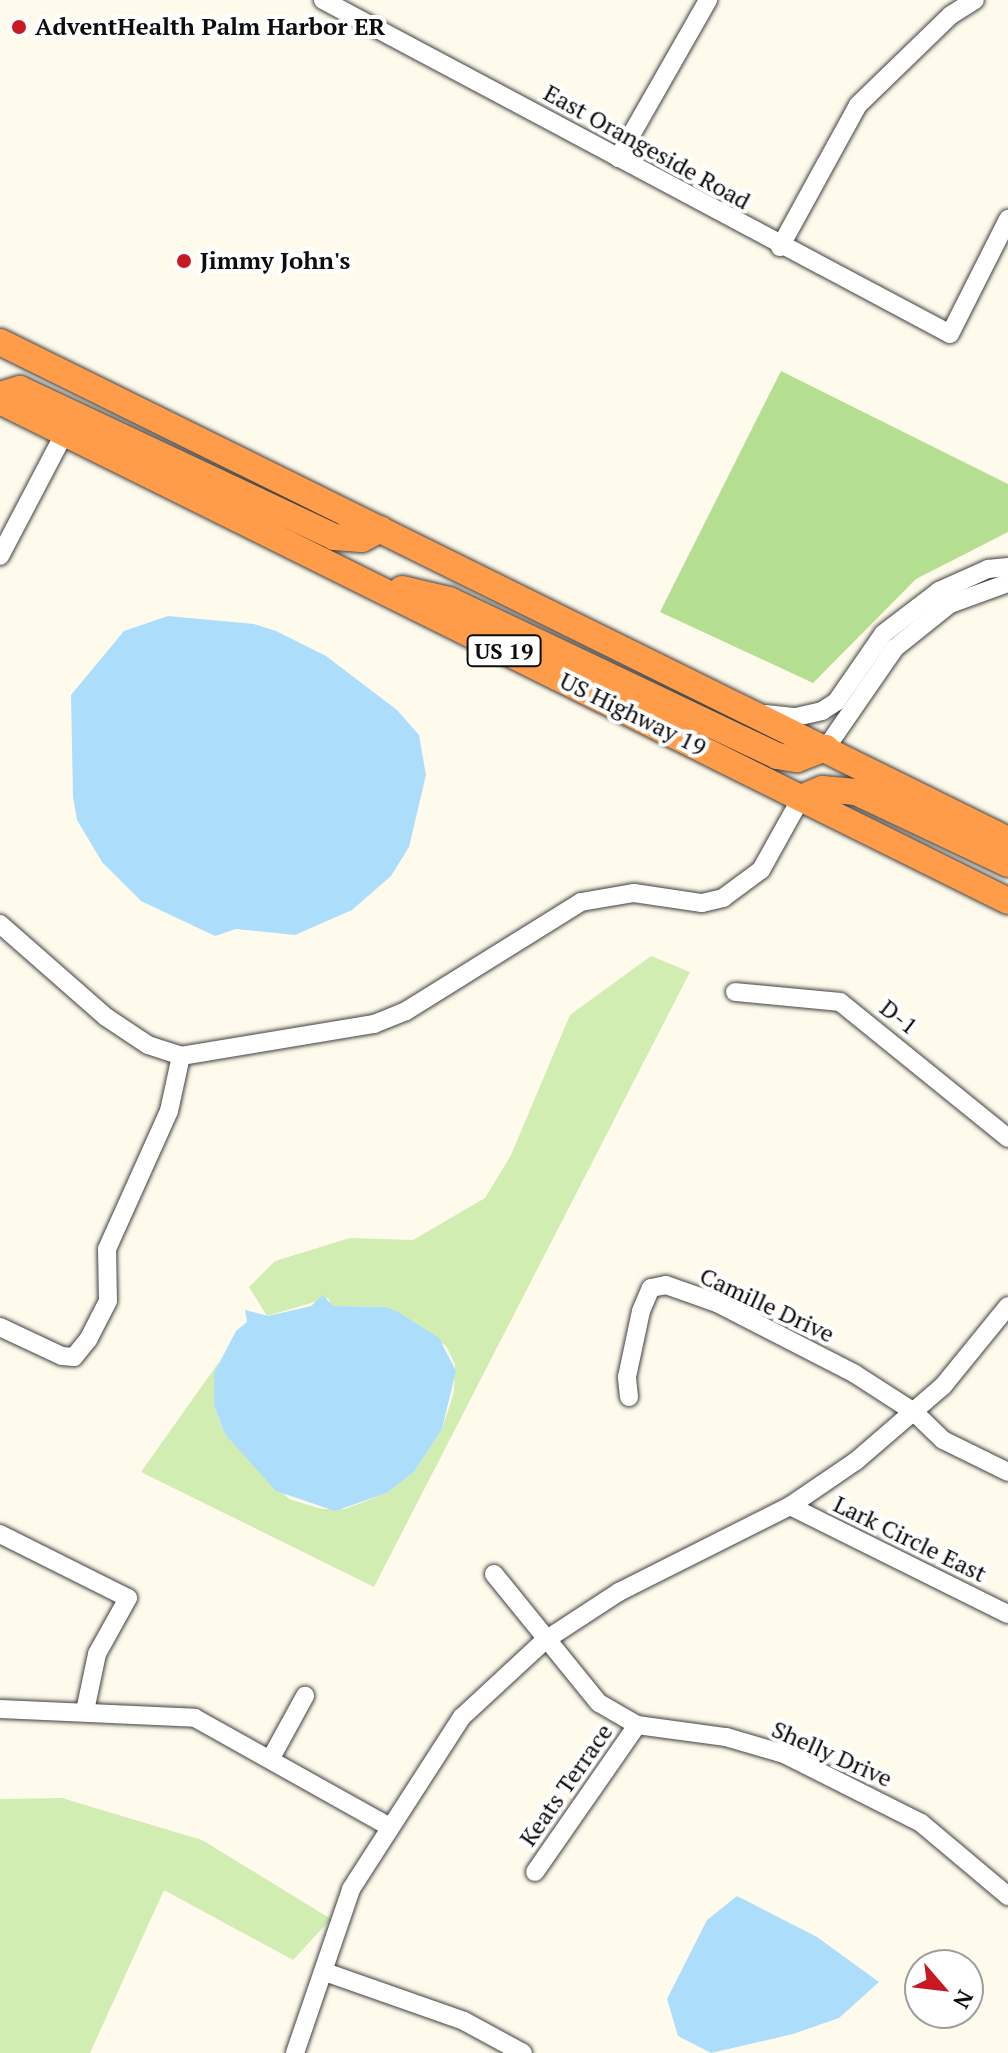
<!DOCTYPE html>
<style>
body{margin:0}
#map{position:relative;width:1008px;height:2053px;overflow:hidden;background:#fffbec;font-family:"PT Serif",serif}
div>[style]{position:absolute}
.green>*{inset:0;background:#d1edb2}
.forest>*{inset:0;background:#b4df90}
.water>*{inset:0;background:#acdefb}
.roads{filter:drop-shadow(0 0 2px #404040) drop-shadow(0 0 2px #404040)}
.minor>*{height:18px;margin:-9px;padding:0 9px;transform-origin:9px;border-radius:9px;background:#fff}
.highway>*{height:26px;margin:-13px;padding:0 13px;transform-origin:13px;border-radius:13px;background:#ff9c4a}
.dots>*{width:22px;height:22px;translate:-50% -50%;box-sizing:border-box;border:4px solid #fff;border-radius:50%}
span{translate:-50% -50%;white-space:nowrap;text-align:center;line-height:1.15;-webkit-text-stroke:8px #fff;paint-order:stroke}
.shield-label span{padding:2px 6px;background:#fff;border:2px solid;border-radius:6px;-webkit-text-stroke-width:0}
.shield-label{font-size:22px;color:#0d0d0d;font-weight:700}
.poi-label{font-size:24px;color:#0d0d0d;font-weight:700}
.left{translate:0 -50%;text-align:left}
.street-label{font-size:24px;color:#0d0d0d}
.north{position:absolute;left:904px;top:1949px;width:80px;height:80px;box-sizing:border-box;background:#fff;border:2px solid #9e9e9e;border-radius:50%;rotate:118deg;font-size:22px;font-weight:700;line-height:32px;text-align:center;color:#0d0d0d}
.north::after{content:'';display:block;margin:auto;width:28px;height:36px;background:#c81923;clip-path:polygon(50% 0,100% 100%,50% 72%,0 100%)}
</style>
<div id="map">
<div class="green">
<i style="clip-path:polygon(651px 956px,690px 972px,374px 1587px,141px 1472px,219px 1362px,214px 1406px,225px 1434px,289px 1499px,321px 1509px,345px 1509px,387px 1493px,414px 1472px,442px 1429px,454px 1392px,455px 1364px,446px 1346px,387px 1307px,332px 1306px,328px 1298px,267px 1316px,249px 1287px,275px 1261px,350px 1238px,413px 1240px,485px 1198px,511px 1155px,570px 1015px)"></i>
<i style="clip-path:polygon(62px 1798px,202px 1840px,331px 1919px,293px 1960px,164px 1890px,90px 2053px,0 2053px,0 1799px)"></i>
</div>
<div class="forest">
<i style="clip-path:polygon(781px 371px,1008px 484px,1008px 532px,916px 579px,813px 683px,660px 612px)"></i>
</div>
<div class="water">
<i style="clip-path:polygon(168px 616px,254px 624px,276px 631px,326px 656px,397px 710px,419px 735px,426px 775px,409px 847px,391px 876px,352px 910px,295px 935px,236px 929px,215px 936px,141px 901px,102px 862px,77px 820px,73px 797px,71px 695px,124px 631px)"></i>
<i style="clip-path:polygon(323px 1295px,333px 1306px,386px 1307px,398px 1312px,439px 1338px,456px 1371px,442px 1429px,414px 1472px,387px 1493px,335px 1511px,276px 1491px,225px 1434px,214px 1406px,214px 1373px,236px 1331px,247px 1322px,245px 1310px,268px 1316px,311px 1306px)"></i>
<i style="clip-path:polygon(737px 1896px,817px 1937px,879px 1982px,839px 2018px,793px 2034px,711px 2053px,678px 2036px,667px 1999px,707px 1920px)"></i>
</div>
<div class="roads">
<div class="minor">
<i style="left:323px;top:0;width:710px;rotate:28.04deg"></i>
<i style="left:950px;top:334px;width:129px;rotate:-63.2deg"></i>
<i style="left:618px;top:158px;width:182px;rotate:-60.3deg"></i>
<i style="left:780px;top:247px;width:162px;rotate:-61.2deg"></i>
<i style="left:858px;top:105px;width:129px;rotate:-44.1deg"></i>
<i style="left:951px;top:15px;width:28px;rotate:-32deg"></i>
<i style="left:0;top:556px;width:138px;rotate:-62.3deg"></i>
<i style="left:765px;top:714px;width:31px;rotate:6deg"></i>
<i style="left:796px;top:717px;width:27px;rotate:-13deg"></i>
<i style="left:822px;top:711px;width:17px;rotate:-33deg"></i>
<i style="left:836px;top:702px;width:83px;rotate:-55.3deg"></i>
<i style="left:883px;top:634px;width:71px;rotate:-37.5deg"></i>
<i style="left:939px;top:591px;width:54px;rotate:-24.2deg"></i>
<i style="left:988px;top:569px;width:20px;rotate:-6deg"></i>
<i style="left:826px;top:748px;width:121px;rotate:-55.4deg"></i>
<i style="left:895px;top:648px;width:70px;rotate:-38.7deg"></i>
<i style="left:950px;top:604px;width:62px;rotate:-19.9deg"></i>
<i style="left:0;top:924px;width:141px;rotate:41.3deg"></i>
<i style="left:106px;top:1017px;width:50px;rotate:33.7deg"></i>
<i style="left:148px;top:1045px;width:35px;rotate:18deg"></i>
<i style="left:181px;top:1056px;width:196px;rotate:-9.4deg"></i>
<i style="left:374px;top:1024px;width:35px;rotate:-22deg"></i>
<i style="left:406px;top:1011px;width:206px;rotate:-31.9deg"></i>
<i style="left:581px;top:902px;width:54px;rotate:-9.6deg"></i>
<i style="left:634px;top:893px;width:69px;rotate:8.4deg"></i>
<i style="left:702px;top:903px;width:22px;rotate:-13deg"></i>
<i style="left:723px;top:898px;width:47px;rotate:-36.4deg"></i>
<i style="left:761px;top:870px;width:82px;rotate:-60.9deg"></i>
<i style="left:735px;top:992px;width:105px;rotate:5.4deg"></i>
<i style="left:840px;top:1002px;width:216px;rotate:39deg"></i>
<i style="left:0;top:1327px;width:68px;rotate:25.1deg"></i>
<i style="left:62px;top:1356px;width:12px;rotate:5deg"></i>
<i style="left:74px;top:1357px;width:22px;rotate:-51deg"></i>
<i style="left:88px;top:1340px;width:44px;rotate:-62.9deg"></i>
<i style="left:108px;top:1301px;width:52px;rotate:-91.1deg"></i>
<i style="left:107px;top:1249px;width:151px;rotate:-65.8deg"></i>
<i style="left:169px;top:1111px;width:56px;rotate:-77.7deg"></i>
<i style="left:629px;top:1397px;width:20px;rotate:-96deg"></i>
<i style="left:627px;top:1377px;width:67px;rotate:-78deg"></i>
<i style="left:641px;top:1311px;width:25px;rotate:-67deg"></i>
<i style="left:651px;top:1288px;width:15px;rotate:-11deg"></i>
<i style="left:666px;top:1285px;width:54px;rotate:19.4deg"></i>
<i style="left:717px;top:1303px;width:155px;rotate:27.2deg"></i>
<i style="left:855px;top:1374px;width:70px;rotate:32.8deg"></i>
<i style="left:914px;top:1412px;width:40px;rotate:44deg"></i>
<i style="left:943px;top:1440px;width:72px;rotate:26.2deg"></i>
<i style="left:790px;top:1506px;width:243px;rotate:26.4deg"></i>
<i style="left:0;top:1534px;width:143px;rotate:26.6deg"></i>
<i style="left:128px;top:1598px;width:64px;rotate:119deg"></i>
<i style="left:97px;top:1654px;width:58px;rotate:101.9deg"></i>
<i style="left:494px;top:1574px;width:166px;rotate:50.9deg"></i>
<i style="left:599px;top:1703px;width:44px;rotate:30.1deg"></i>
<i style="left:637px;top:1725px;width:90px;rotate:7.7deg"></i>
<i style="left:726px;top:1737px;width:60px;rotate:16.3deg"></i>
<i style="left:784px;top:1754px;width:153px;rotate:26.7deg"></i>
<i style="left:921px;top:1823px;width:114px;rotate:40deg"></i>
<i style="left:0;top:1709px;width:195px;rotate:2.6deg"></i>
<i style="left:195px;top:1718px;width:221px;rotate:29.2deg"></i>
<i style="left:271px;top:1758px;width:71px;rotate:-61.3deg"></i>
<i style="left:535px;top:1872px;width:179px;rotate:-55.2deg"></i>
<i style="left:325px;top:1972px;width:147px;rotate:19.4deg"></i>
<i style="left:464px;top:2021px;width:67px;rotate:28.5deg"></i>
<i style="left:295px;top:2053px;width:173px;rotate:-71.1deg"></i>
<i style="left:351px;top:1889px;width:205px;rotate:-57.2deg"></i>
<i style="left:462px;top:1717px;width:112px;rotate:-42.8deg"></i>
<i style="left:544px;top:1641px;width:90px;rotate:-33.2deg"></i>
<i style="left:619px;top:1592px;width:191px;rotate:-26.7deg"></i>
<i style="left:790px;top:1506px;width:80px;rotate:-34.3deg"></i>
<i style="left:856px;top:1461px;width:115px;rotate:-40.8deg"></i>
<i style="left:943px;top:1386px;width:103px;rotate:-50.9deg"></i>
</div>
<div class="highway">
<i style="left:0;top:342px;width:1124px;rotate:26.29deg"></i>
<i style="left:0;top:395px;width:21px;rotate:-17deg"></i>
<i style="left:20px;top:389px;width:347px;rotate:25.2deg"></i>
<i style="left:334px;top:537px;width:28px;rotate:4deg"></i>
<i style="left:362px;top:539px;width:21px;rotate:-28deg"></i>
<i style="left:0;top:401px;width:1125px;rotate:26.38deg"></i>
<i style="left:402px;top:589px;width:48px;rotate:13.2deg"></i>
<i style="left:449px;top:600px;width:363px;rotate:25.4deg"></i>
<i style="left:777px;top:756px;width:20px;rotate:9deg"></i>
<i style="left:797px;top:759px;width:31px;rotate:-21deg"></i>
<i style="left:801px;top:798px;width:23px;rotate:-23deg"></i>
<i style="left:822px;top:789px;width:34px;rotate:5deg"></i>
<i style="left:856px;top:792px;width:168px;rotate:25.3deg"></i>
</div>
</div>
<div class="dots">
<i style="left:19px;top:27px;background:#c81923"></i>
<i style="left:184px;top:261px;background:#c81923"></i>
</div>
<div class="shield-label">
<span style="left:504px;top:651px">US 19</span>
</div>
<div class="poi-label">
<span class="left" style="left:35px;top:27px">AdventHealth Palm Harbor ER</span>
<span class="left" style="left:200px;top:261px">Jimmy John's</span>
</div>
<div class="street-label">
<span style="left:647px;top:147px;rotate:29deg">East Orangeside Road</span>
<span style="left:633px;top:714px;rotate:26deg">US Highway 19</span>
<span style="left:899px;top:1017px;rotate:38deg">D-1</span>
<span style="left:767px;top:1305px;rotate:25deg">Camille Drive</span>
<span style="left:910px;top:1539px;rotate:26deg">Lark Circle East</span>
<span style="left:832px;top:1754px;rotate:24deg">Shelly Drive</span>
<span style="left:566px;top:1785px;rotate:-55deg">Keats Terrace</span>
</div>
<div class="north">N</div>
</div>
